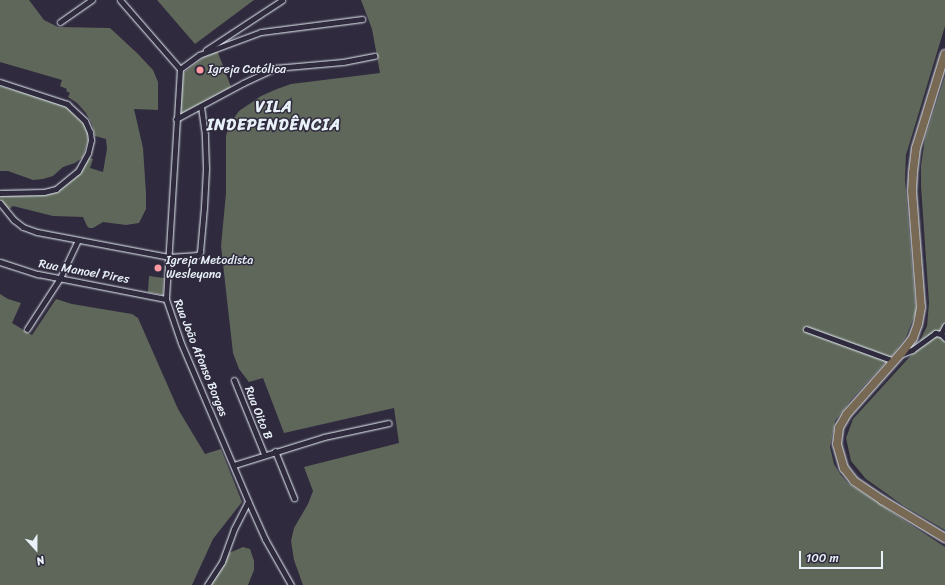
<!DOCTYPE html>
<meta charset="utf-8">
<style>
body{margin:0}
#map{position:relative;width:945px;height:585px;overflow:hidden;background:#2f2a3d;font-family:Sriracha,sans-serif}
div>[style]{position:absolute}
.green>*{inset:0;background:#5f675a}
.roads{filter:drop-shadow(0 0 1px #e8f1f8) drop-shadow(0 0 1px #e8f1f8)}
.street>*{height:5px;margin:-2.5px;padding:0 2.5px;transform-origin:2.5px;border-radius:2.5px;background:#2f2a3d}
.primary>*{height:8px;margin:-4px;padding:0 4px;transform-origin:4px;border-radius:4px;background:#786954}
.dots>*{width:11px;height:11px;translate:-50% -50%;box-sizing:border-box;border:2px solid #2f2a3d;border-radius:50%}
span{translate:-50% -50%;white-space:nowrap;text-align:center;line-height:1.15;-webkit-text-stroke:3px #2f2a3d;paint-order:stroke}
.poi-label{font-size:12px;color:#e8f1f8}
.left{translate:0 -50%;text-align:left}
.street-label{font-size:12px;color:#e8f1f8}
.district-label{font-size:16px;color:#e8f1f8;font-weight:700;letter-spacing:1px}
.north{position:absolute;left:16px;top:529px;width:40px;height:40px;-webkit-text-stroke:3px #2f2a3d;paint-order:stroke;rotate:159deg;font-size:11px;font-weight:700;line-height:16px;text-align:center;color:#e8f1f8}
.north::after{content:'';display:block;margin:auto;width:14px;height:18px;background:#e8f1f8;clip-path:polygon(50% 0,100% 100%,50% 72%,0 100%)}
.scale{position:absolute;left:799px;top:551px;width:84px;height:18px;box-sizing:border-box;border:2px solid #e8f1f8;border-top:0;padding-left:5px;font-size:12px;line-height:14px;white-space:nowrap;color:#e8f1f8;-webkit-text-stroke:3px #2f2a3d;paint-order:stroke}
</style>
<div id="map">
<div class="green">
<i style="clip-path:polygon(0 0,29px 0,44px 20px,58px 27px,110px 28px,137px 53px,153px 70px,158px 82px,158px 110px,134px 109px,143px 148px,146px 193px,146px 209px,139px 223px,126px 225px,103px 222px,93px 228px,89px 228px,87px 226px,83px 217px,53px 216px,13px 206px,8px 210px,0 199px,0 196px,46px 195px,54px 193px,76px 177px,83px 168px,88px 157px,93px 159px,90px 168px,103px 172px,107px 149px,106px 139px,95px 136px,92px 124px,86px 113px,77px 103px,68px 97px,70px 93px,66px 91px,67px 89px,60px 86px,62px 80px,0 62px)"></i>
<i style="clip-path:polygon(157px 0,254px 0,195px 44px)"></i>
<i style="clip-path:polygon(361px 0,945px 0,945px 26px,906px 155px,905px 180px,916px 312px,906px 337px,895px 352px,851px 400px,835px 421px,830px 447px,834px 464px,840px 474px,849px 484px,945px 547px,945px 585px,303px 585px,294px 560px,291px 541px,294px 528px,308px 504px,313px 491px,304px 467px,399px 443px,394px 408px,284px 433px,263px 378px,249px 382px,239px 369px,233px 353px,221px 246px,226px 193px,226px 136px,229px 125px,239px 111px,261px 96px,277px 89px,291px 84px,380px 73px,372px 29px)"></i>
<i style="clip-path:polygon(217px 50px,231px 87px,180px 115px,183px 73px,208px 54px)"></i>
<i style="clip-path:polygon(945px 76px,945px 530px,904px 506px,866px 479px,851px 461px,846px 438px,853px 419px,915px 351px,927px 326px,929px 303px,921px 186px,921px 166px,925px 138px)"></i>
<i style="clip-path:polygon(0 86px,56px 102px,68px 108px,87px 128px,89px 138px,83px 157px,75px 163px,63px 167px,53px 176px,43px 179px,33px 180px,8px 171px,0 171px)"></i>
<i style="clip-path:polygon(149px 276px,164px 278px,163px 295px,148px 292px)"></i>
<i style="clip-path:polygon(0 294px,8px 299px,21px 303px,12px 323px,32px 335px,56px 299px,72px 304px,132px 314px,138px 318px,178px 409px,205px 454px,221px 449px,242px 502px,213px 539px,192px 585px,0 585px)"></i>
<i style="clip-path:polygon(243px 547px,250px 549px,254px 561px,254px 570px,248px 585px,211px 585px,229px 553px)"></i>
</div>
<div class="roads">
<div class="street">
<i style="left:120px;top:0;width:91px;rotate:49deg"></i>
<i style="left:180px;top:69px;width:230px;rotate:93.5deg"></i>
<i style="left:166px;top:299px;width:46px;rotate:71.2deg"></i>
<i style="left:181px;top:343px;width:172px;rotate:67deg"></i>
<i style="left:248px;top:501px;width:42px;rotate:65.9deg"></i>
<i style="left:265px;top:539px;width:53px;rotate:60.5deg"></i>
<i style="left:60px;top:22px;width:39px;rotate:-35deg"></i>
<i style="left:206px;top:50px;width:91px;rotate:-33.3deg"></i>
<i style="left:180px;top:69px;width:24px;rotate:-36deg"></i>
<i style="left:199px;top:55px;width:66px;rotate:-20.4deg"></i>
<i style="left:261px;top:32px;width:102px;rotate:-7.3deg"></i>
<i style="left:0;top:82px;width:71px;rotate:18.2deg"></i>
<i style="left:67px;top:104px;width:25px;rotate:43deg"></i>
<i style="left:85px;top:121px;width:12px;rotate:66deg"></i>
<i style="left:90px;top:132px;width:8px;rotate:83deg"></i>
<i style="left:91px;top:140px;width:13px;rotate:103deg"></i>
<i style="left:88px;top:153px;width:21px;rotate:119deg"></i>
<i style="left:78px;top:171px;width:28px;rotate:141deg"></i>
<i style="left:56px;top:189px;width:12px;rotate:166deg"></i>
<i style="left:44px;top:192px;width:44px;rotate:178.7deg"></i>
<i style="left:176px;top:119px;width:76px;rotate:-28.2deg"></i>
<i style="left:243px;top:83px;width:35px;rotate:-25deg"></i>
<i style="left:275px;top:68px;width:68px;rotate:-5deg"></i>
<i style="left:343px;top:62px;width:32px;rotate:-11deg"></i>
<i style="left:0;top:203px;width:22px;rotate:51deg"></i>
<i style="left:14px;top:220px;width:11px;rotate:38deg"></i>
<i style="left:23px;top:227px;width:15px;rotate:20deg"></i>
<i style="left:37px;top:232px;width:134px;rotate:10.7deg"></i>
<i style="left:169px;top:257px;width:29px;rotate:-4deg"></i>
<i style="left:198px;top:255px;width:4px;rotate:-56deg"></i>
<i style="left:200px;top:252px;width:45px;rotate:-84.9deg"></i>
<i style="left:204px;top:207px;width:39px;rotate:-87deg"></i>
<i style="left:206px;top:168px;width:33px;rotate:-92deg"></i>
<i style="left:205px;top:135px;width:29px;rotate:-98deg"></i>
<i style="left:0;top:262px;width:40px;rotate:18deg"></i>
<i style="left:38px;top:274px;width:130px;rotate:11.1deg"></i>
<i style="left:27px;top:329px;width:61px;rotate:-57.1deg"></i>
<i style="left:60px;top:278px;width:42px;rotate:-64.7deg"></i>
<i style="left:806px;top:329px;width:94px;rotate:20deg"></i>
<i style="left:941px;top:334px;width:9px;rotate:-63deg"></i>
<i style="left:902px;top:354px;width:11px;rotate:-22deg"></i>
<i style="left:912px;top:350px;width:29px;rotate:-36deg"></i>
<i style="left:935px;top:333px;width:6px;rotate:9deg"></i>
<i style="left:941px;top:334px;width:6px;rotate:45deg"></i>
<i style="left:234px;top:380px;width:80px;rotate:67.9deg"></i>
<i style="left:275px;top:451px;width:51px;rotate:68deg"></i>
<i style="left:234px;top:465px;width:94px;rotate:-17.3deg"></i>
<i style="left:324px;top:437px;width:66px;rotate:-12.2deg"></i>
<i style="left:207px;top:585px;width:27px;rotate:-57deg"></i>
<i style="left:222px;top:562px;width:35px;rotate:-70deg"></i>
<i style="left:234px;top:529px;width:31px;rotate:-63deg"></i>
</div>
<div class="primary">
<i style="left:945px;top:54px;width:98px;rotate:107.1deg"></i>
<i style="left:916px;top:148px;width:25px;rotate:97deg"></i>
<i style="left:913px;top:173px;width:18px;rotate:93deg"></i>
<i style="left:912px;top:191px;width:116px;rotate:85.6deg"></i>
<i style="left:921px;top:307px;width:17px;rotate:100deg"></i>
<i style="left:918px;top:324px;width:15px;rotate:110deg"></i>
<i style="left:913px;top:338px;width:18px;rotate:128deg"></i>
<i style="left:902px;top:352px;width:83px;rotate:131.6deg"></i>
<i style="left:847px;top:414px;width:16px;rotate:120deg"></i>
<i style="left:839px;top:428px;width:16px;rotate:97deg"></i>
<i style="left:837px;top:444px;width:25px;rotate:74deg"></i>
<i style="left:844px;top:468px;width:16px;rotate:52deg"></i>
<i style="left:854px;top:481px;width:34px;rotate:34deg"></i>
<i style="left:882px;top:500px;width:74px;rotate:31.1deg"></i>
</div>
</div>
<div class="dots">
<i style="left:200px;top:70px;background:#ff9aa2"></i>
<i style="left:158px;top:268px;background:#ff9aa2"></i>
</div>
<div class="poi-label">
<span class="left" style="left:208px;top:70px">Igreja Católica</span>
<span class="left" style="left:166px;top:268px">Igreja Metodista<br>Wesleyana</span>
</div>
<div class="street-label">
<span style="left:84px;top:272px;rotate:10deg">Rua Manoel Pires</span>
<span style="left:200px;top:358px;rotate:68deg">Rua João Afonso Borges</span>
<span style="left:258px;top:413px;rotate:68deg">Rua Oito B</span>
</div>
<div class="district-label">
<span style="left:274px;top:116px">VILA<br>INDEPENDÊNCIA</span>
</div>
<div class="north">N</div>
<div class="scale">100 m</div>
</div>
